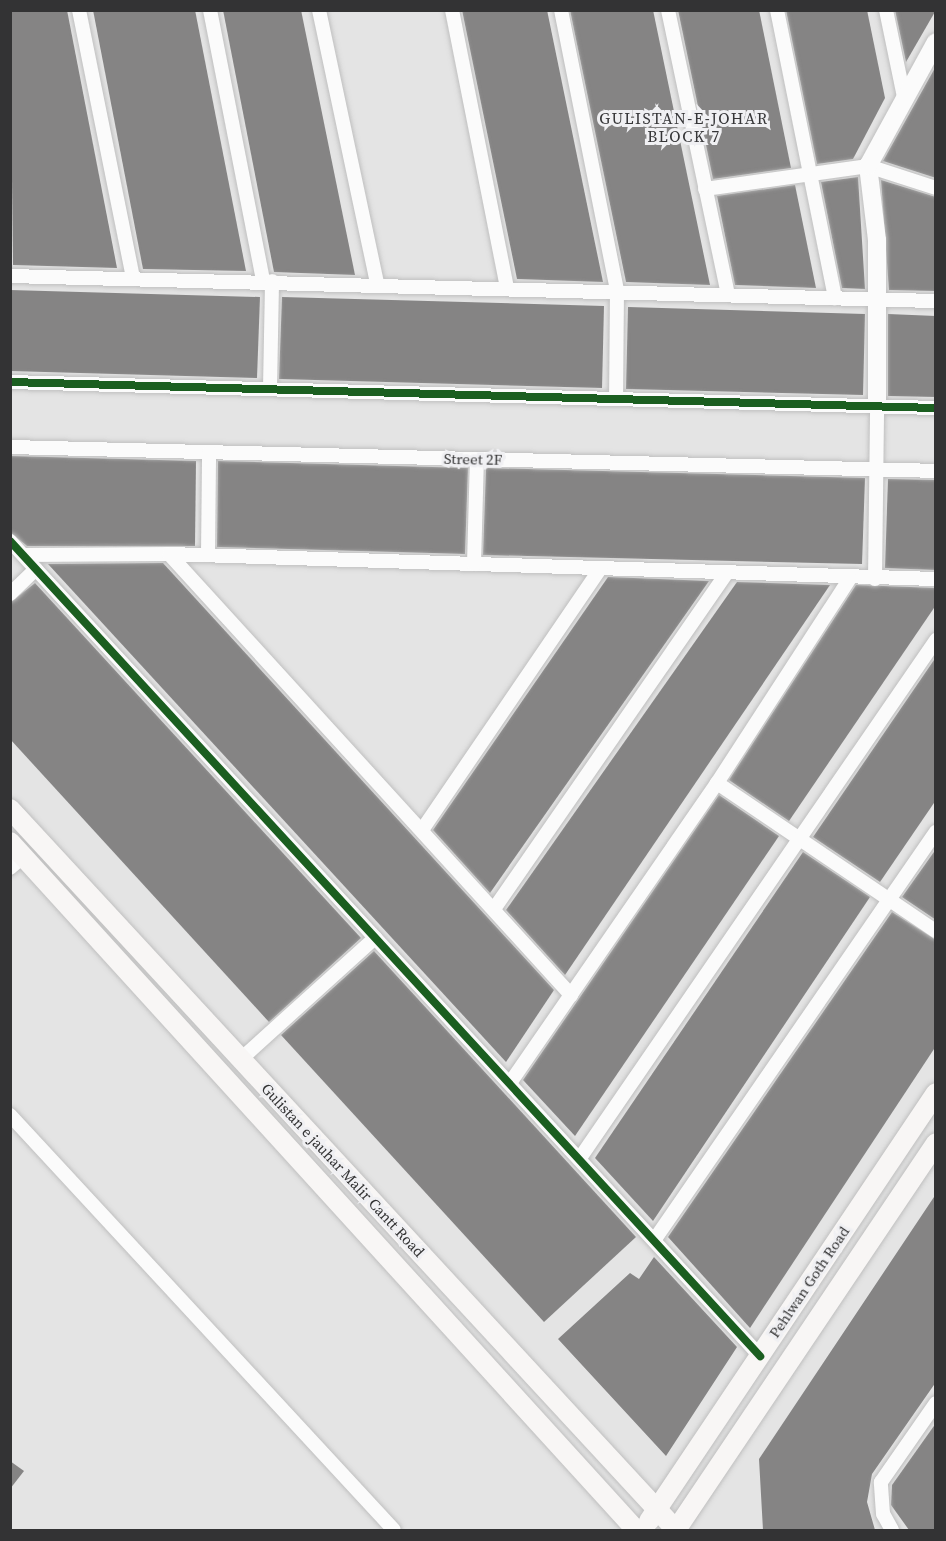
<!DOCTYPE html>
<style>
body{margin:0}
#map{position:relative;width:946px;height:1541px;overflow:hidden;background:#e4e4e4;font-family:"Source Serif 4",serif}
div>[style]{position:absolute}
.building>*{inset:0;background:#858484}
.roads{filter:drop-shadow(0 0 2px #bfbfbf) drop-shadow(0 0 2px #bfbfbf)}
.minor>*{height:14px;margin:-7px;padding:0 7px;transform-origin:7px;border-radius:7px;background:#fbfbfb}
.tertiary>*{height:18px;margin:-9px;padding:0 9px;transform-origin:9px;border-radius:9px;background:#fbfbfb}
.secondary>*{height:20px;margin:-10px;padding:0 10px;transform-origin:10px;border-radius:10px;background:#f8f6f5}
.cycleway>*{height:8px;margin:-4px;padding:0 4px;transform-origin:4px;border-radius:4px;background:#1b5e20}
span{translate:-50% -50%;white-space:nowrap;text-align:center;line-height:1.15;-webkit-text-stroke:6px #f0f0f3;paint-order:stroke}
.street-label{font-size:15px;color:#333334}
.neighbourhood-label{font-size:16px;color:#363638;letter-spacing:1.5px}
.frame{position:absolute;inset:0;border:12px solid #333334;pointer-events:none}
</style>
<div id="map">
<div class="building">
<i style="clip-path:polygon(10px 10px,67px 10px,117px 268px,13px 265px)"></i>
<i style="clip-path:polygon(93px 10px,195px 10px,246px 271px,143px 269px)"></i>
<i style="clip-path:polygon(223px 10px,301px 10px,355px 275px,274px 272px)"></i>
<i style="clip-path:polygon(462px 10px,547px 10px,603px 282px,517px 279px)"></i>
<i style="clip-path:polygon(570px 10px,653px 10px,710px 285px,626px 282px)"></i>
<i style="clip-path:polygon(678px 10px,759px 10px,791px 168px,713px 179px)"></i>
<i style="clip-path:polygon(786px 10px,867px 10px,885px 98px,853px 159px,817px 164px)"></i>
<i style="clip-path:polygon(895px 10px,936px 10px,906px 62px)"></i>
<i style="clip-path:polygon(936px 66px,936px 178px,883px 161px)"></i>
<i style="clip-path:polygon(858px 177px,865px 289px,842px 288px,821px 182px)"></i>
<i style="clip-path:polygon(881px 180px,936px 197px,936px 291px,889px 290px)"></i>
<i style="clip-path:polygon(795px 185px,816px 288px,735px 285px,717px 196px)"></i>
<i style="clip-path:polygon(10px 290px,260px 297px,257px 378px,10px 371px)"></i>
<i style="clip-path:polygon(282px 297px,604px 306px,602px 388px,279px 379px)"></i>
<i style="clip-path:polygon(628px 307px,865px 314px,863px 395px,626px 389px)"></i>
<i style="clip-path:polygon(888px 314px,936px 316px,936px 397px,888px 396px)"></i>
<i style="clip-path:polygon(10px 456px,196px 461px,195px 546px,27px 546px,10px 532px)"></i>
<i style="clip-path:polygon(218px 461px,468px 468px,465px 554px,217px 547px)"></i>
<i style="clip-path:polygon(486px 468px,865px 478px,862px 564px,483px 555px)"></i>
<i style="clip-path:polygon(888px 479px,936px 480px,936px 570px,885px 568px)"></i>
<i style="clip-path:polygon(163px 563px,554px 990px,506px 1062px,48px 564px)"></i>
<i style="clip-path:polygon(608px 577px,709px 581px,490px 893px,433px 830px)"></i>
<i style="clip-path:polygon(737px 582px,830px 585px,565px 975px,506px 910px)"></i>
<i style="clip-path:polygon(35px 583px,361px 938px,269px 1022px,10px 739px,10px 603px)"></i>
<i style="clip-path:polygon(856px 585px,936px 588px,936px 605px,789px 821px,729px 780px)"></i>
<i style="clip-path:polygon(936px 657px,936px 800px,880px 882px,813px 837px)"></i>
<i style="clip-path:polygon(719px 795px,779px 836px,575px 1136px,523px 1080px)"></i>
<i style="clip-path:polygon(936px 849px,936px 920px,902px 897px)"></i>
<i style="clip-path:polygon(803px 852px,870px 897px,653px 1221px,595px 1158px)"></i>
<i style="clip-path:polygon(892px 912px,936px 940px,936px 1046px,750px 1328px,668px 1237px)"></i>
<i style="clip-path:polygon(374px 951px,636px 1237px,544px 1322px,281px 1035px)"></i>
<i style="clip-path:polygon(936px 1194px,936px 1382px,872px 1474px,867px 1502px,875px 1530px,763px 1530px,759px 1459px)"></i>
<i style="clip-path:polygon(654px 1257px,737px 1347px,666px 1456px,558px 1339px,630px 1273px,639px 1279px)"></i>
<i style="clip-path:polygon(936px 1423px,936px 1530px,909px 1530px,891px 1505px,892px 1485px)"></i>
<i style="clip-path:polygon(10px 1461px,24px 1471px,10px 1489px)"></i>
</div>
<div class="roads">
<div class="minor">
<i style="left:79px;top:10px;width:273px;rotate:78.6deg"></i>
<i style="left:210px;top:10px;width:276px;rotate:78.9deg"></i>
<i style="left:319px;top:10px;width:279px;rotate:78deg"></i>
<i style="left:452px;top:10px;width:282px;rotate:78.8deg"></i>
<i style="left:561px;top:10px;width:286px;rotate:78.7deg"></i>
<i style="left:617px;top:290px;width:105px;rotate:90.5deg"></i>
<i style="left:668px;top:10px;width:290px;rotate:78.1deg"></i>
<i style="left:777px;top:10px;width:294px;rotate:78.6deg"></i>
<i style="left:886px;top:10px;width:89px;rotate:78.3deg"></i>
<i style="left:705px;top:189px;width:165px;rotate:-8deg"></i>
<i style="left:868px;top:166px;width:71px;rotate:17.9deg"></i>
<i style="left:10px;top:276px;width:926px;rotate:1.55deg"></i>
<i style="left:10px;top:382px;width:926px;rotate:1.61deg"></i>
<i style="left:270px;top:388px;width:107px;rotate:-88.9deg"></i>
<i style="left:10px;top:447px;width:926px;rotate:1.48deg"></i>
<i style="left:10px;top:541px;width:1108px;rotate:47.38deg"></i>
<i style="left:169px;top:554px;width:597px;rotate:47.65deg"></i>
<i style="left:24px;top:555px;width:145px;rotate:-0.4deg"></i>
<i style="left:169px;top:554px;width:767px;rotate:1.87deg"></i>
<i style="left:208px;top:555px;width:103px;rotate:-89.4deg"></i>
<i style="left:474px;top:564px;width:105px;rotate:-88.4deg"></i>
<i style="left:875px;top:579px;width:173px;rotate:-89.3deg"></i>
<i style="left:10px;top:594px;width:36px;rotate:-44deg"></i>
<i style="left:717px;top:783px;width:264px;rotate:34.1deg"></i>
<i style="left:422px;top:830px;width:317px;rotate:-55.7deg"></i>
<i style="left:10px;top:868px;width:18px;rotate:-41deg"></i>
<i style="left:494px;top:909px;width:410px;rotate:-55.3deg"></i>
<i style="left:241px;top:1059px;width:181px;rotate:-42.1deg"></i>
<i style="left:510px;top:1083px;width:364px;rotate:-55.4deg"></i>
<i style="left:717px;top:783px;width:244px;rotate:-57deg"></i>
<i style="left:10px;top:1115px;width:565px;rotate:47.22deg"></i>
<i style="left:580px;top:1158px;width:629px;rotate:-55.5deg"></i>
<i style="left:655px;top:1239px;width:495px;rotate:-55.4deg"></i>
<i style="left:892px;top:1530px;width:18px;rotate:-119deg"></i>
<i style="left:883px;top:1514px;width:32px;rotate:-94deg"></i>
<i style="left:881px;top:1482px;width:96px;rotate:-55.2deg"></i>
</div>
<div class="tertiary">
<i style="left:877px;top:406px;width:166px;rotate:-90deg"></i>
<i style="left:877px;top:240px;width:75px;rotate:-96.9deg"></i>
<i style="left:868px;top:166px;width:141px;rotate:-61.3deg"></i>
</div>
<div class="secondary">
<i style="left:10px;top:809px;width:982px;rotate:47.27deg"></i>
<i style="left:10px;top:842px;width:930px;rotate:47.7deg"></i>
<i style="left:649px;top:1521px;width:515px;rotate:-56.16deg"></i>
<i style="left:676px;top:1530px;width:466px;rotate:-56.1deg"></i>
</div>
</div>
<div class="cycleway">
<i style="left:10px;top:382px;width:926px;rotate:1.61deg"></i>
<i style="left:10px;top:541px;width:1108px;rotate:47.38deg"></i>
</div>
<div class="street-label">
<span style="left:473px;top:459px;rotate:1deg">Street 2F</span>
<span style="left:343px;top:1170px;rotate:47deg">Gulistan e jauhar Malir Cantt Road</span>
<span style="left:809px;top:1282px;rotate:-56deg">Pehlwan Goth Road</span>
</div>
<div class="neighbourhood-label">
<span style="left:684px;top:127px">GULISTAN-E-JOHAR<br>BLOCK 7</span>
</div>
<div class="frame"></div>
</div>
